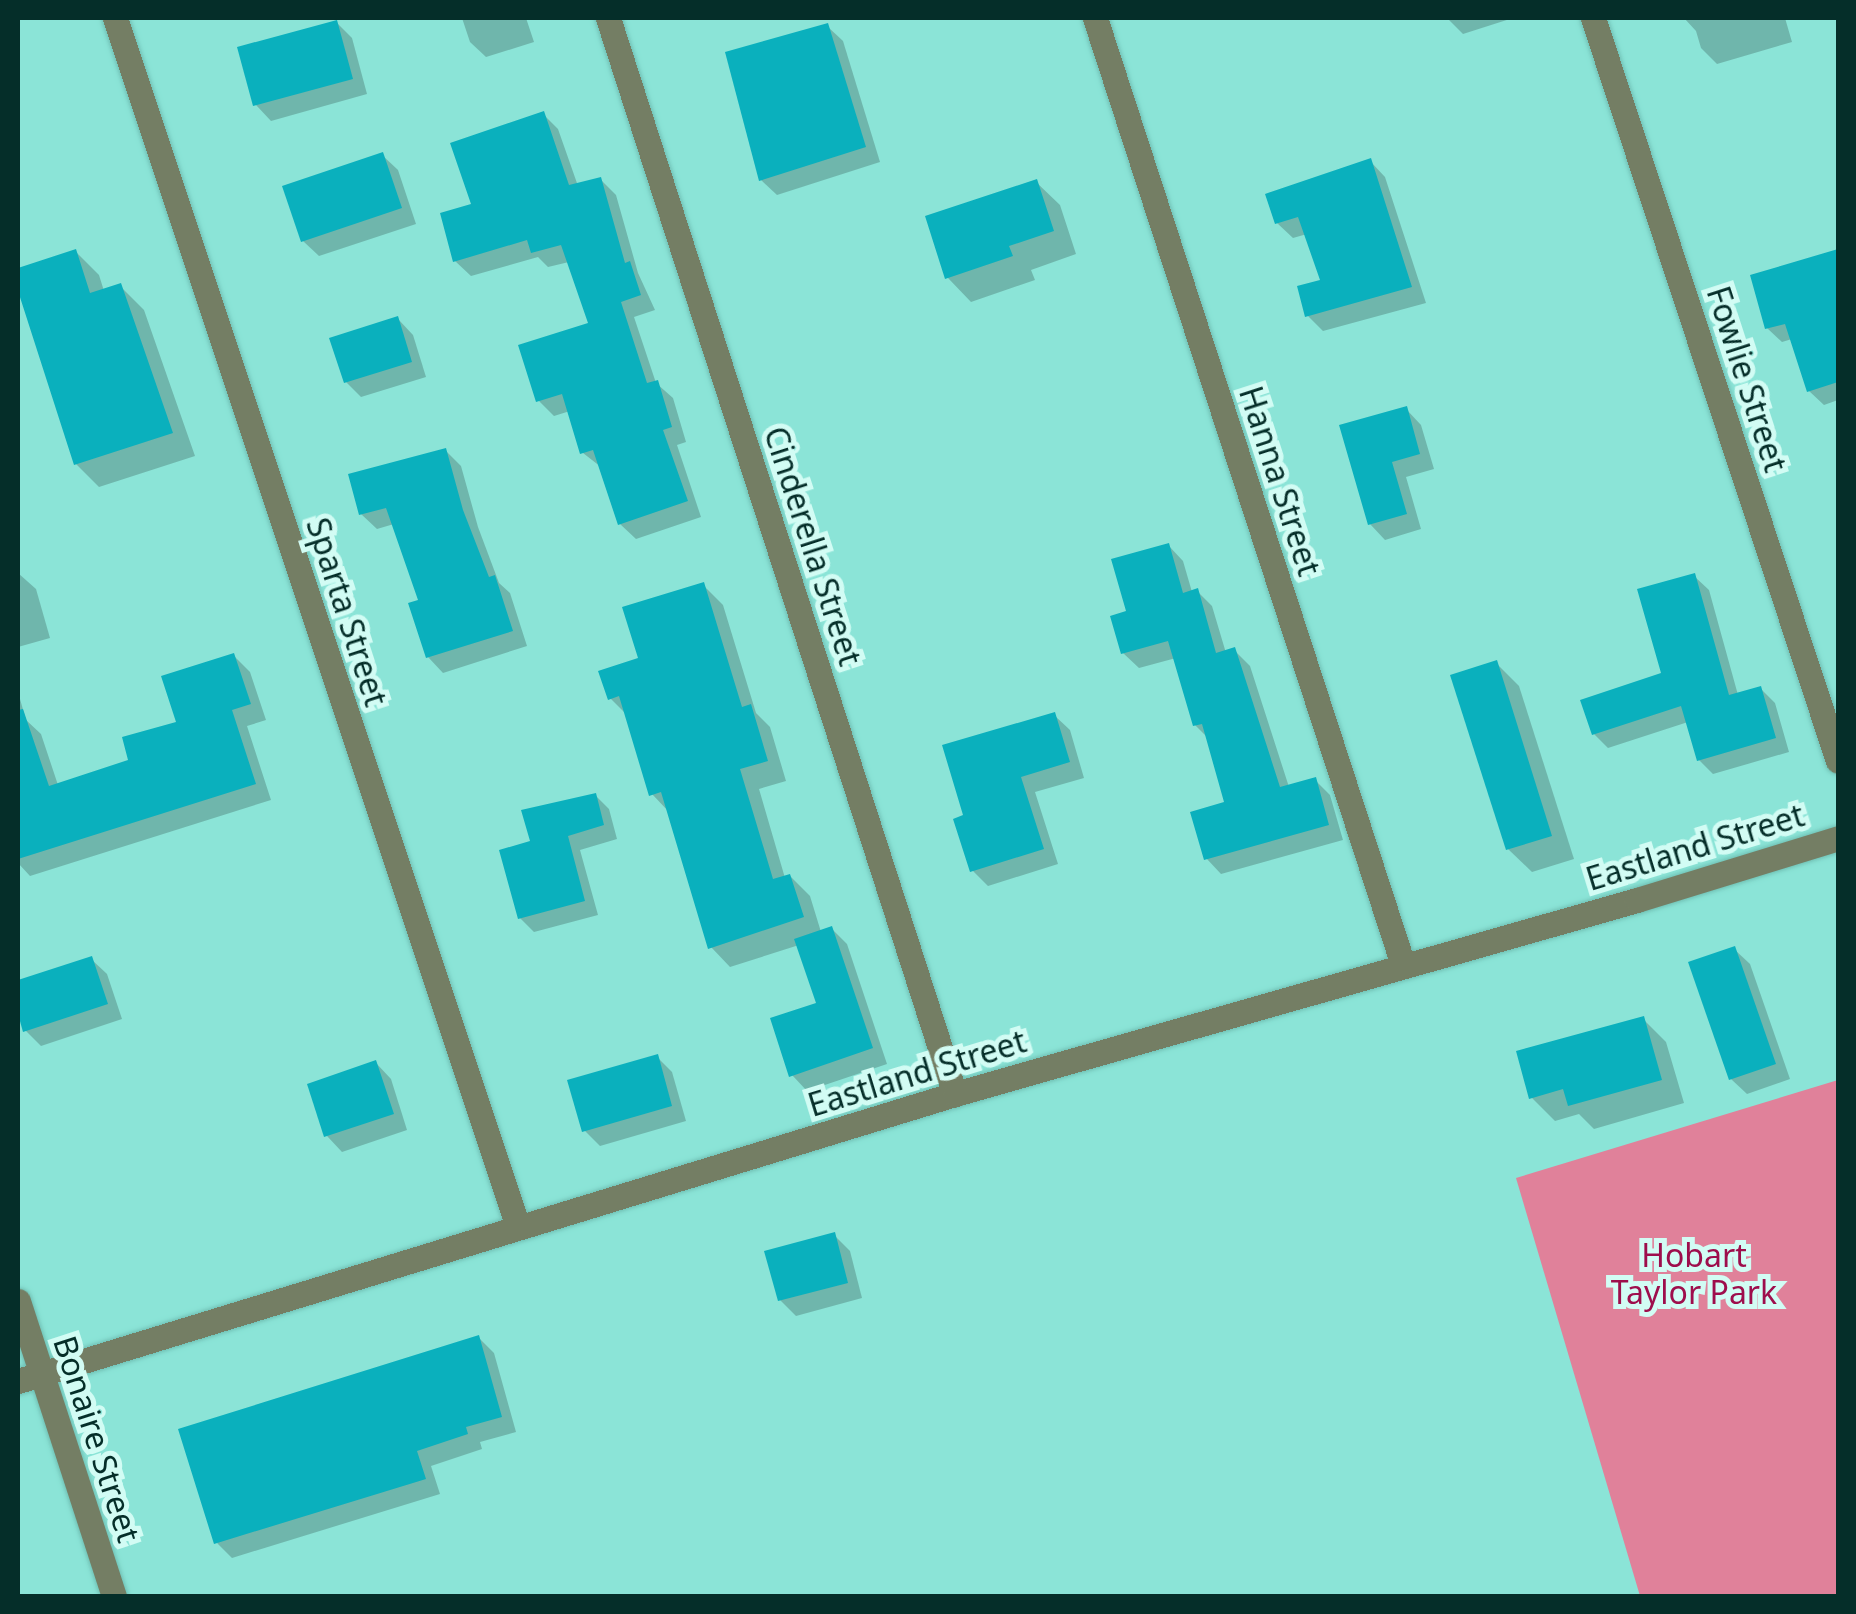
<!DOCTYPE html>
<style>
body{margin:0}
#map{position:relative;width:1856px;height:1614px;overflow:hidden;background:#8be4d7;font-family:"Noto Sans",sans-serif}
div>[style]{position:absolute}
.green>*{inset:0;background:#e0819a}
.shadow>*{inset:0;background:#0003}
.building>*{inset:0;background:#0ab0bd}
.roads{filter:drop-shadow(0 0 2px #70c0b4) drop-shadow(0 0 2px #70c0b4)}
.minor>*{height:25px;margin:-12.5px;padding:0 12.5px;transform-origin:12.5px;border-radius:12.5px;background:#747e64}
span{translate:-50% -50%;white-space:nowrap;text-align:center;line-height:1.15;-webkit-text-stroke:10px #d2fcf4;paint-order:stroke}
.street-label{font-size:32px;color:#052e29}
.park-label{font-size:32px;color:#9e0e4c}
.frame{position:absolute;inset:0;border:20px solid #052e29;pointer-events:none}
</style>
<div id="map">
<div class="green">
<i style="clip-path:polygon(1838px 1080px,1838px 1596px,1640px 1596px,1516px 1178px)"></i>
</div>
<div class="shadow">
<i style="clip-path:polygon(462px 18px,526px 18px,534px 42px,486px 57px,470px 42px)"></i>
<i style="clip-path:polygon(1447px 18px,1513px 18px,1463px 34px)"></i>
<i style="clip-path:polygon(1684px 18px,1785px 18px,1792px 42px,1717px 64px,1701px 48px,1696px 31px)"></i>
<i style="clip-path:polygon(337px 23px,352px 38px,367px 94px,271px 121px,256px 105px)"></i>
<i style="clip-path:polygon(827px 26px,843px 41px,880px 162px,777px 195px,761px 180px)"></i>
<i style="clip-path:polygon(543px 114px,558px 129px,578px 186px,600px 179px,616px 195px,638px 273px,655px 310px,634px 317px,656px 383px,673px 398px,686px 442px,677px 445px,701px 517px,636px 539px,620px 524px,601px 467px,583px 453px,570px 411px,554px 416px,539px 401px,591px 324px,569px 262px,548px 267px,538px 257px,471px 276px,455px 261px,474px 206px)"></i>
<i style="clip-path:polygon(382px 155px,398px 170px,416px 224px,319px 256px,303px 241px)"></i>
<i style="clip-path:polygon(1370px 161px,1385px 177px,1426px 303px,1323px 331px,1308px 316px,1324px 281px,1307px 234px,1293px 238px,1277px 223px)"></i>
<i style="clip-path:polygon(1036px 182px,1060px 205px,1076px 254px,1031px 270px,1035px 280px,971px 302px,948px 278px,928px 218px)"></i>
<i style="clip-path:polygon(75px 251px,99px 275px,104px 291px,120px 286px,144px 310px,195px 456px,99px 487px,76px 464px,18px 283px,18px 270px)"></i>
<i style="clip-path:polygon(1838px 252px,1838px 400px,1824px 405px,1809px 391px,1792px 339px,1782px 342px,1767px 328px,1753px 276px)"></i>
<i style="clip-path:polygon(398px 319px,413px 335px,426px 377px,361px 397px,346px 382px)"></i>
<i style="clip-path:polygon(1406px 409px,1421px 425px,1434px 469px,1406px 477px,1421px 529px,1385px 540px,1370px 524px)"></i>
<i style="clip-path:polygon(446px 451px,461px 466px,478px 527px,499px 583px,510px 593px,527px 646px,443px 673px,428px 657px,421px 601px,394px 524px,377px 529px,361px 514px)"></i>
<i style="clip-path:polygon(1168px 545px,1183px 561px,1192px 592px,1197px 591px,1212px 606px,1226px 653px,1234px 650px,1250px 666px,1289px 787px,1315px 780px,1330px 795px,1343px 840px,1221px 874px,1206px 858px,1227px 804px,1209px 739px,1195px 725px,1176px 658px,1139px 668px,1123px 653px,1129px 612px)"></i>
<i style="clip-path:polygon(18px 573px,36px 589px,50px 638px,18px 647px)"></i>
<i style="clip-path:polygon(1694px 576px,1709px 590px,1738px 695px,1760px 688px,1775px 703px,1789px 752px,1713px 774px,1699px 760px,1688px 722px,1608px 748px,1594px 734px,1664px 674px)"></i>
<i style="clip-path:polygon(703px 585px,723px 605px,756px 713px,770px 727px,786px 781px,759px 789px,785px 878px,790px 876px,810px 896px,821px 932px,832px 929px,847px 944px,887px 1064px,807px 1091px,792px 1075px,819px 1005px,799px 945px,730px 967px,711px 947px,669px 812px,652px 794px,628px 716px,610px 698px)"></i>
<i style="clip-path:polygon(233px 655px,250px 672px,266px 720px,247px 726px,271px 800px,30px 876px,18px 863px,18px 692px,26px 720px,41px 734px,58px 785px,131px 762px,179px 724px)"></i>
<i style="clip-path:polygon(1496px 663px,1519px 686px,1574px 859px,1532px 872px,1508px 849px)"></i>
<i style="clip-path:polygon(1054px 715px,1070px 730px,1084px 778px,1035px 792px,1058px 864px,988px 886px,973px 871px,966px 817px)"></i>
<i style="clip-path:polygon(595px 795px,609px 809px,617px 839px,580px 850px,598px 915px,534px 932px,520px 918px,533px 843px)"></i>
<i style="clip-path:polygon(1734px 949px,1750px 964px,1790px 1079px,1747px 1094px,1731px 1079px)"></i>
<i style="clip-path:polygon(91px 959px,107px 974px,122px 1019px,41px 1046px,25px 1030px,18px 1007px,18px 983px)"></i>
<i style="clip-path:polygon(1643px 1019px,1666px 1042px,1684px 1103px,1594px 1129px,1579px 1114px,1555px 1121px,1531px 1097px)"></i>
<i style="clip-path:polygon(657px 1057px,672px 1072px,686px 1121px,600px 1146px,584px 1130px)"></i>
<i style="clip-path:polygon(376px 1063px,391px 1079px,407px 1130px,342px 1152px,327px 1136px)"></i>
<i style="clip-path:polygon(834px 1235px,850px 1251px,862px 1298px,796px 1316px,780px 1300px)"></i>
<i style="clip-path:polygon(479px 1338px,494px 1353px,516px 1432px,480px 1442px,482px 1449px,431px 1466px,440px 1494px,232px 1558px,217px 1543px)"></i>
</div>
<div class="building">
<i style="clip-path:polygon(337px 20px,353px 79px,253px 106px,237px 47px)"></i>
<i style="clip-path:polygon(828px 23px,866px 147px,759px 181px,725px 52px)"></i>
<i style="clip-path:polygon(544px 111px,569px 185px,601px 177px,625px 263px,630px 261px,641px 295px,621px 302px,647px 383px,658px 380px,672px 427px,663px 430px,688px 501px,618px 525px,593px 450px,580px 454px,562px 394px,536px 402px,518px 345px,588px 323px,561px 245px,531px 253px,527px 240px,453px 262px,440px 213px,471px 204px,450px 143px)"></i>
<i style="clip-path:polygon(383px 152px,402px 208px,301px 242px,282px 186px)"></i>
<i style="clip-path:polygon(1371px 158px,1412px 287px,1305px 317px,1297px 286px,1320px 280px,1298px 217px,1275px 224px,1265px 194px)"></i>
<i style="clip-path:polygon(1037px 179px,1054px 231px,1009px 246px,1013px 256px,945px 279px,925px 216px)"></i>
<i style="clip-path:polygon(76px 249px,90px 293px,121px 283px,173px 433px,74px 465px,18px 291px,18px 268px)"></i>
<i style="clip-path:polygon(1838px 249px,1838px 382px,1807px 392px,1785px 324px,1765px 329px,1750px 275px)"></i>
<i style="clip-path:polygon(398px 316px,412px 362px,344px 383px,329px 338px)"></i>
<i style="clip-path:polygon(1407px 406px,1420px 454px,1392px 462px,1407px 514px,1368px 525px,1339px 425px)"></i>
<i style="clip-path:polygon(446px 448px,463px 510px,489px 577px,495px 575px,513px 631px,426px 658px,408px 603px,418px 600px,386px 508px,359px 515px,348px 474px)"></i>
<i style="clip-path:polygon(1169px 543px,1183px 593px,1198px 588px,1216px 653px,1235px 647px,1280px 787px,1316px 777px,1329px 825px,1204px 860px,1190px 812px,1224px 802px,1202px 724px,1193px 726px,1168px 641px,1121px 654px,1110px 616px,1126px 611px,1111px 559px)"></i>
<i style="clip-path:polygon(1695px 573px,1729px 695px,1761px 686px,1776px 738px,1697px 761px,1681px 706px,1592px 735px,1580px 700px,1661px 673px,1637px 589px)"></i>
<i style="clip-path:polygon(704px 582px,742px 707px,751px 704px,768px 761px,740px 769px,773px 879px,790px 874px,804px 917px,708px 949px,661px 792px,649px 796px,619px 696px,608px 700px,598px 671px,638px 658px,622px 607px)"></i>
<i style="clip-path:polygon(234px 653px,251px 704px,232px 710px,256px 784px,18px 859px,18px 710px,23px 709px,49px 786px,128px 760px,122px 737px,176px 722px,161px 676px)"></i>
<i style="clip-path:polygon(1497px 660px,1552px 836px,1506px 850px,1450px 675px)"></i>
<i style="clip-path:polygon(1055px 712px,1070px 762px,1021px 777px,1044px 849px,970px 872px,953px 819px,963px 815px,942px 745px)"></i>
<i style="clip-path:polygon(596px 793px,604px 825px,568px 836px,585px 901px,518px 919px,499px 850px,530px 841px,521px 810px)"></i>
<i style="clip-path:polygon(832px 926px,873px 1048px,789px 1077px,770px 1018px,816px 1003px,794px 939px)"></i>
<i style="clip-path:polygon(1735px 946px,1776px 1064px,1729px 1080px,1688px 962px)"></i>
<i style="clip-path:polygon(92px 956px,108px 1004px,23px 1032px,18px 1014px,18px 980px)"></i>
<i style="clip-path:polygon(1644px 1016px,1662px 1080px,1568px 1106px,1563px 1089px,1529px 1099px,1516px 1051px)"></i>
<i style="clip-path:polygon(658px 1054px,672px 1106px,582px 1132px,567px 1080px)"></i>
<i style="clip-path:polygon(376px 1060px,394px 1114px,324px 1137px,307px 1084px)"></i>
<i style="clip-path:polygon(835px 1232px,848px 1283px,778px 1301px,764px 1251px)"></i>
<i style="clip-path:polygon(479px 1335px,502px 1417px,466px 1427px,468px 1434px,417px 1451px,426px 1479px,214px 1544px,178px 1429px)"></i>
</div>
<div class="roads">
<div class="minor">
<i style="left:115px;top:18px;width:1274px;rotate:71.57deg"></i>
<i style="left:608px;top:18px;width:1131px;rotate:72.13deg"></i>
<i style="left:1095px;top:18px;width:996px;rotate:71.98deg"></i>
<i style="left:1593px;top:18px;width:782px;rotate:71.75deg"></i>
<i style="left:18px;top:1301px;width:310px;rotate:72deg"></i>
<i style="left:18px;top:1381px;width:980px;rotate:-17.03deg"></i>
<i style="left:955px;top:1094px;width:709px;rotate:-15.88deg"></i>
<i style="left:1637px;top:900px;width:210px;rotate:-17.1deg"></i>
</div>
</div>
<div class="street-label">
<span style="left:1747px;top:379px;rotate:72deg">Fowlie Street</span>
<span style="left:1280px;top:481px;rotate:72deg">Hanna Street</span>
<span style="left:813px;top:546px;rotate:72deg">Cinderella Street</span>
<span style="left:347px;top:612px;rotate:72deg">Sparta Street</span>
<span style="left:1695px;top:847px;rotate:-17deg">Eastland Street</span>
<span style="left:917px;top:1073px;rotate:-17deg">Eastland Street</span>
<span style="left:97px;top:1439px;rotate:72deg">Bonaire Street</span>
</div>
<div class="park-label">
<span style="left:1694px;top:1274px">Hobart<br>Taylor Park</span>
</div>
<div class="frame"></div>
</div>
